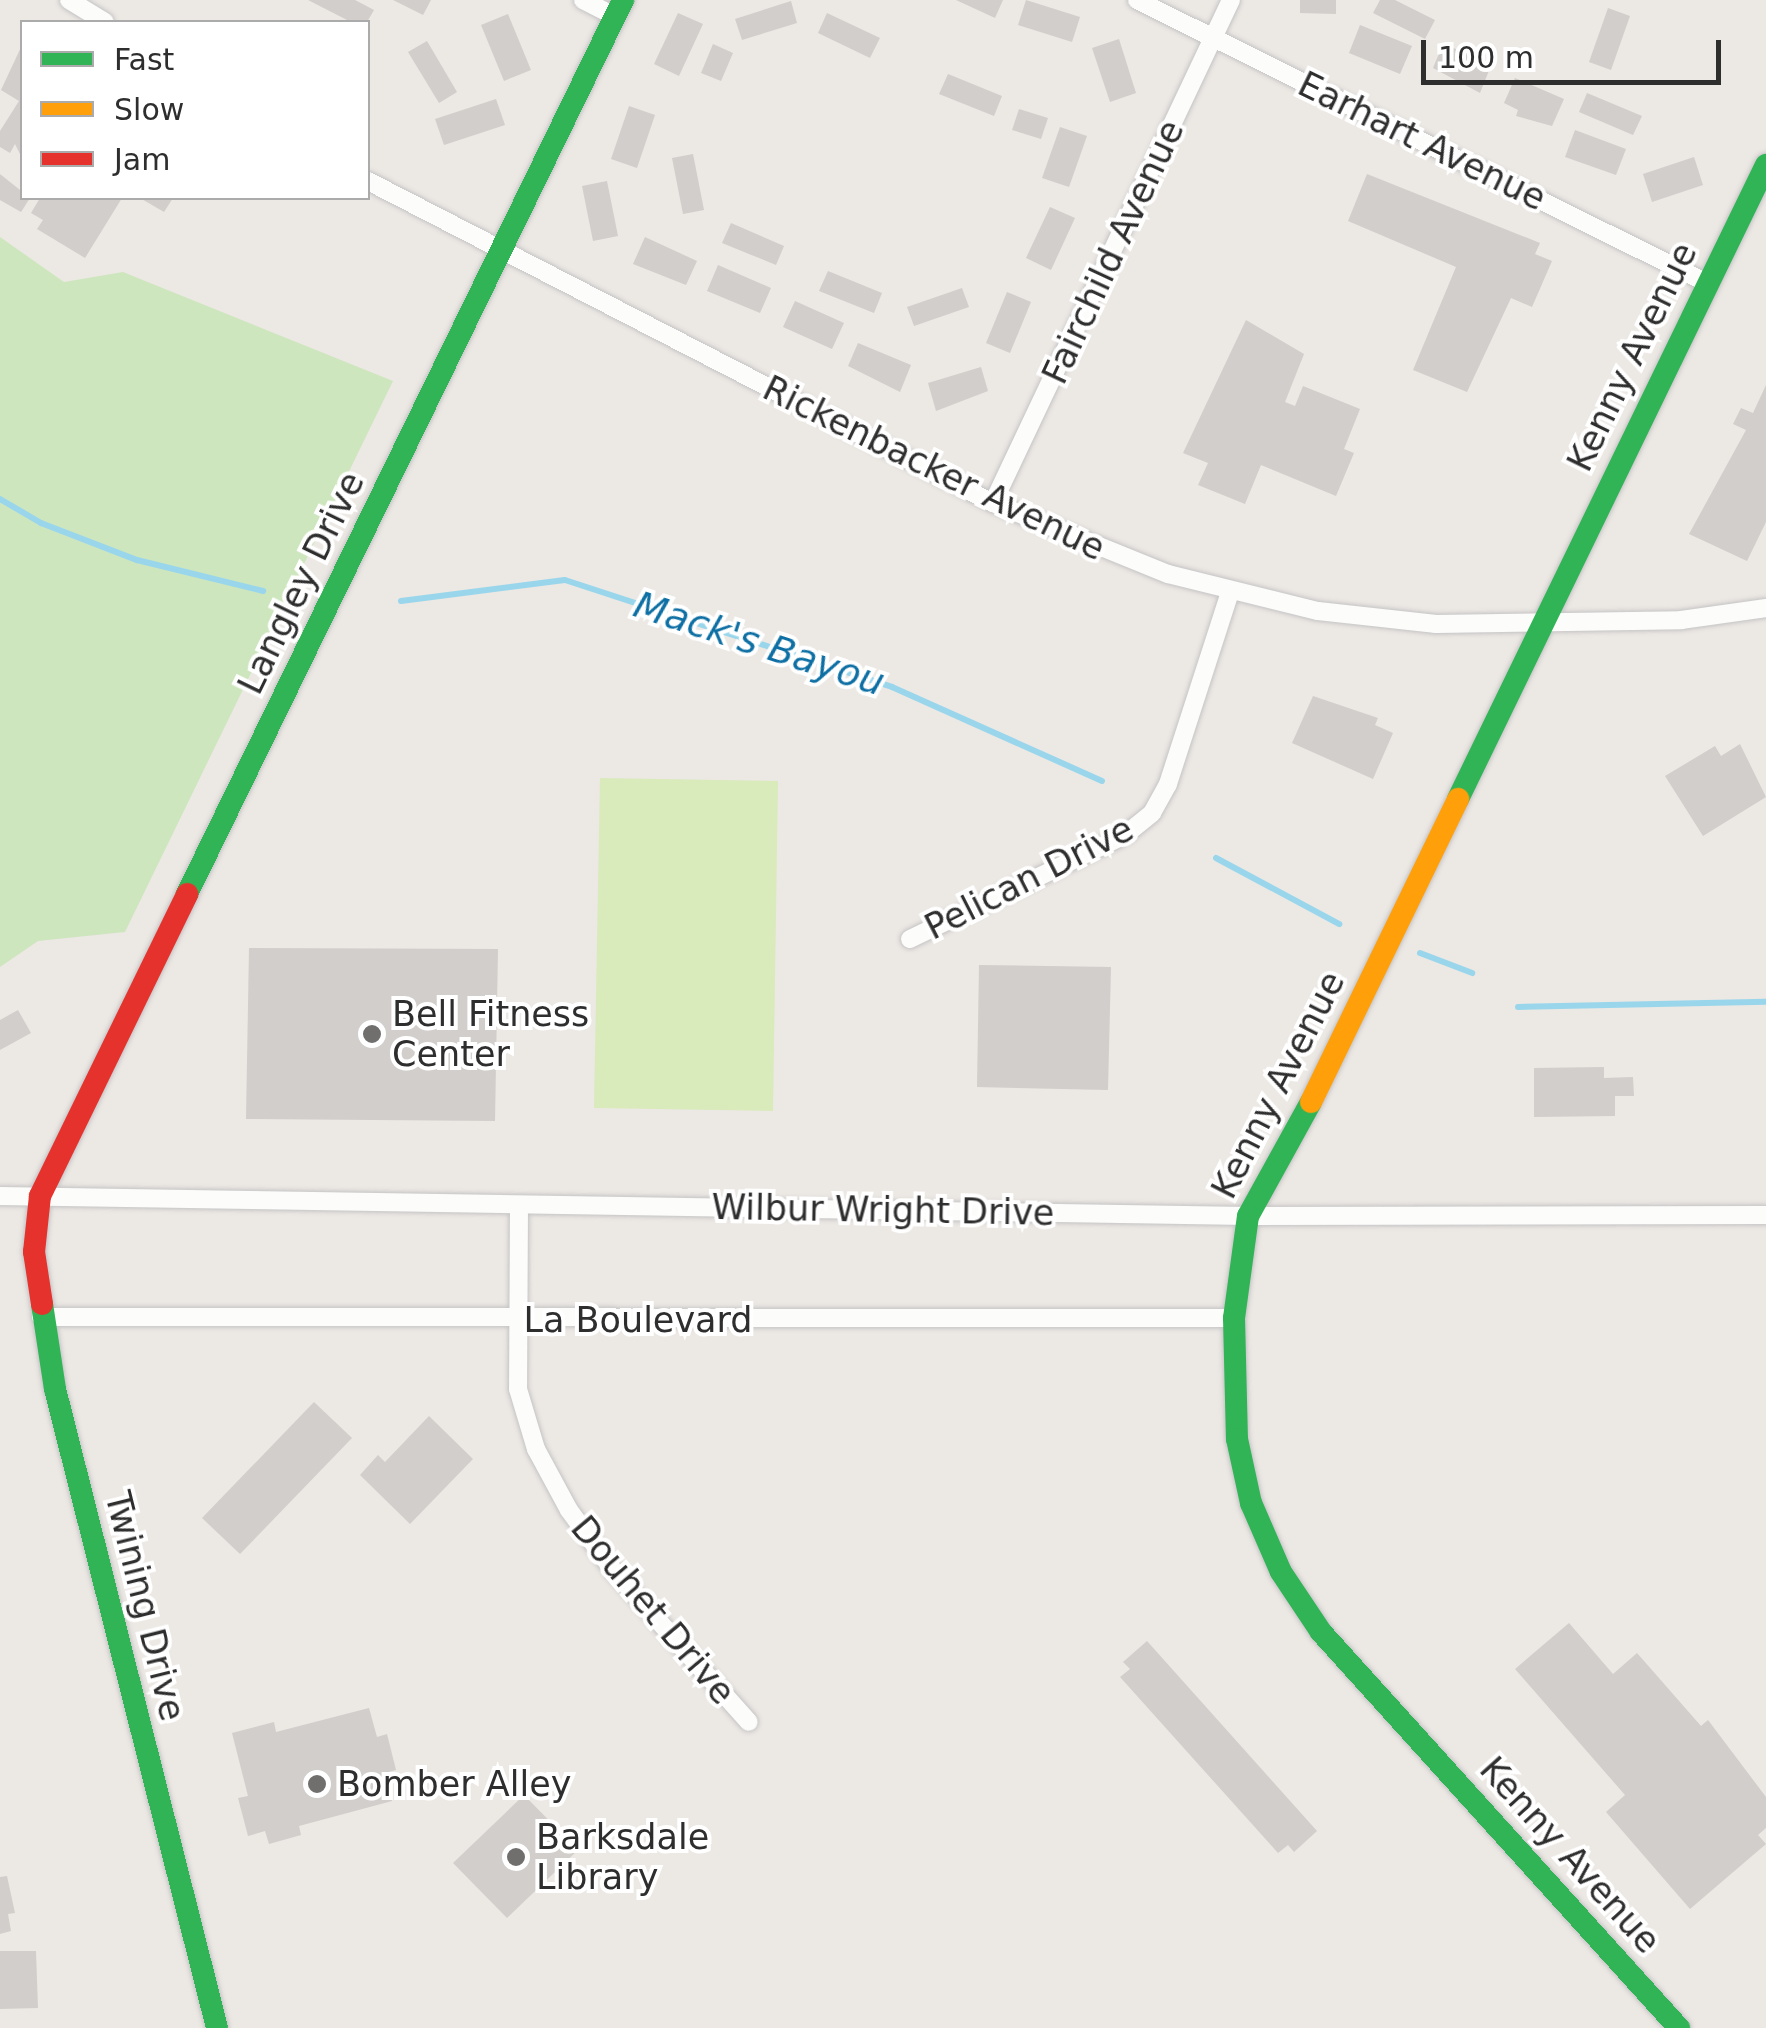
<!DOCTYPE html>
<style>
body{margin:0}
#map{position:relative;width:1766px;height:2028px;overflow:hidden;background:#ece8e4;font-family:"DejaVu Sans",sans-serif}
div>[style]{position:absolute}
.green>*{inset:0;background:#cee6be}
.pitch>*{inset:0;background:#d9eabb}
.stream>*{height:6px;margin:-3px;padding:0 3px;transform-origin:3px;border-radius:3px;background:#99d6ec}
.building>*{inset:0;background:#d1cecb}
.roads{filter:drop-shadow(0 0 2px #c5c4c5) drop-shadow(0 0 2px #c5c4c5)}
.street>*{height:18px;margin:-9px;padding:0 9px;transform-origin:9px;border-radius:9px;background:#fcfcfb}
.fast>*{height:22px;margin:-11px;padding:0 11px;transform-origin:11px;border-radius:11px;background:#30b455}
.slow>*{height:22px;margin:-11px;padding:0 11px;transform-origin:11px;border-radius:11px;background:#ff9f0a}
.jam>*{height:22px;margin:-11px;padding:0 11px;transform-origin:11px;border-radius:11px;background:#e5322d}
.dots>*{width:28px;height:28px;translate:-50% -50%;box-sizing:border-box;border:5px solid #fff;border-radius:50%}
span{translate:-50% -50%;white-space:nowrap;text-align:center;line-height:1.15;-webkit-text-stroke:8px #fff;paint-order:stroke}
.street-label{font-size:35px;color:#2e2e2e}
.poi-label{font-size:35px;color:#2e2e2e}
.left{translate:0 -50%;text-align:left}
.water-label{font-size:38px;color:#0d6fa3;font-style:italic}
.legend{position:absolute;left:20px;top:20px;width:350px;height:180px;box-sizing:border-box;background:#fff;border:2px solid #ababab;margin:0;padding:12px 18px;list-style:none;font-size:30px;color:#2e2e2e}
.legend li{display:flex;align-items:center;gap:20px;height:50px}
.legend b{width:50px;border:2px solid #ababab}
.scale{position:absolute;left:1421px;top:40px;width:300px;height:45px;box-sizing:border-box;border:5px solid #2e2e2e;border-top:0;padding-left:12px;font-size:30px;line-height:35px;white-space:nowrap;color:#2e2e2e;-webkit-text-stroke:8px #fff;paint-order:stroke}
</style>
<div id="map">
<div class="green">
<i style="clip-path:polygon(0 237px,64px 282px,123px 272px,393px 381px,125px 932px,38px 941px,0 967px)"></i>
</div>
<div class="pitch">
<i style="clip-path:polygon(600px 778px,778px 781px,773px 1111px,594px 1108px)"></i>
</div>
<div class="stream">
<i style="left:0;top:499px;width:48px;rotate:30.3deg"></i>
<i style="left:41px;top:523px;width:103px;rotate:21.1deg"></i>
<i style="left:137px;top:560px;width:130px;rotate:13.8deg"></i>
<i style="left:401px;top:601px;width:165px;rotate:-7.3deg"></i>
<i style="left:565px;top:580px;width:344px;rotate:18.1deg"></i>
<i style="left:892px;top:687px;width:230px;rotate:24.1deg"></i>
<i style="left:1216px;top:858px;width:140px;rotate:28.2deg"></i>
<i style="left:1420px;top:953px;width:56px;rotate:21deg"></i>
<i style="left:1518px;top:1007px;width:248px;rotate:-1.2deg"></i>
</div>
<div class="building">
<i style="clip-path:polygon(308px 0,355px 0,374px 10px,367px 22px,351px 22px)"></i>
<i style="clip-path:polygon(393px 0,431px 0,423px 15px)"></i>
<i style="clip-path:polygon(956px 0,1003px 0,995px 18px)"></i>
<i style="clip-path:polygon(1026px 0,1080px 17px,1072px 42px,1018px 25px)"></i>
<i style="clip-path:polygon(1300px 0,1336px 0,1336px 14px,1300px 13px)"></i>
<i style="clip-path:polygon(1380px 0,1395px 0,1435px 20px,1425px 39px,1373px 13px)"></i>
<i style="clip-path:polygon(791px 1px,797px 23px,742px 40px,735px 19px)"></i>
<i style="clip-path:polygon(1608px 8px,1630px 16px,1611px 70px,1589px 62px)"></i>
<i style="clip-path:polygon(678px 13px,703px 24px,679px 76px,654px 64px)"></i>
<i style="clip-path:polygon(827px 13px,880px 38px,870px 58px,818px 33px)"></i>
<i style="clip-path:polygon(508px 14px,531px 70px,504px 81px,481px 25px)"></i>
<i style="clip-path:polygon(1360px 25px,1412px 46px,1400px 74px,1349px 53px)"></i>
<i style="clip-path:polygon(1119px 39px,1136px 93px,1110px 102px,1092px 48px)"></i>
<i style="clip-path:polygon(427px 41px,457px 92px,439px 103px,408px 52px)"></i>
<i style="clip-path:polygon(713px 44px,733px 53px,721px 81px,701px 73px)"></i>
<i style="clip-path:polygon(1443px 44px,1492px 63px,1480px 93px,1433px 68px)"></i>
<i style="clip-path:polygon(22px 45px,22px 158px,15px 144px,10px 153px,0 147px,0 131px,19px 101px,1px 90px)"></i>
<i style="clip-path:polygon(948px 74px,1002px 96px,994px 116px,939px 94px)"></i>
<i style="clip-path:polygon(1515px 78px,1564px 99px,1552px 126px,1516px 116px,1518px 110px,1504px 103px)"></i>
<i style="clip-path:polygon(1587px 93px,1642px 116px,1633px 135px,1579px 112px)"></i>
<i style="clip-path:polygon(496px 99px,505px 125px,444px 145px,435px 119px)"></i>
<i style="clip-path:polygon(629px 106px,655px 115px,637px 168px,611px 159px)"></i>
<i style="clip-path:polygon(1019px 109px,1048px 118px,1041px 139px,1012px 130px)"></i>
<i style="clip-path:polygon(1060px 127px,1087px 136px,1069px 187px,1042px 178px)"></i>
<i style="clip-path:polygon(1575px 130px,1626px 149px,1616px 175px,1565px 157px)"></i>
<i style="clip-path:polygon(693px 154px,704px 210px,683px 214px,672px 158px)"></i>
<i style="clip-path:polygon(1694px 157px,1703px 185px,1652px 202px,1643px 174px)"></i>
<i style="clip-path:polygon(0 174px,30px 198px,21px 212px,0 200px)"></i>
<i style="clip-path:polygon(1367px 174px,1540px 243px,1535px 254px,1552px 261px,1532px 307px,1511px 298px,1467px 392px,1413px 370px,1456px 267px,1348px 221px)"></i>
<i style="clip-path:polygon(607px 181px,618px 236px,593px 241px,582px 186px)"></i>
<i style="clip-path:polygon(40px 198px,122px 198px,85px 258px,37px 229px,43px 220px,31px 213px)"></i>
<i style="clip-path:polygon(140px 198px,173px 198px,164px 212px)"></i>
<i style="clip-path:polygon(1050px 207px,1075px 218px,1051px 270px,1026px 258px)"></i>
<i style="clip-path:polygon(731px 223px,784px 246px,776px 265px,722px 243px)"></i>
<i style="clip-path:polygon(645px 237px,697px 261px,686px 285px,633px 264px)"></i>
<i style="clip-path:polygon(718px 265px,771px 288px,760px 313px,707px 291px)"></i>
<i style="clip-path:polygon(828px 271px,882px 293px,874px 313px,819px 291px)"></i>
<i style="clip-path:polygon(962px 288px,969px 307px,914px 326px,907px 307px)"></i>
<i style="clip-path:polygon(1007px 292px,1031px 302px,1010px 353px,986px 343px)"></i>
<i style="clip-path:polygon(795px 301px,844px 323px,832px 349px,783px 327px)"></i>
<i style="clip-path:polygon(1246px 320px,1304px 354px,1285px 402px,1295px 406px,1303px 386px,1360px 409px,1344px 449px,1354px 453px,1336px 496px,1261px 465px,1245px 504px,1198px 485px,1208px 463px,1183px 453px)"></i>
<i style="clip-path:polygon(858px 343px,911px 365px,900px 392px,848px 366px)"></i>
<i style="clip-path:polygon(981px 367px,988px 391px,936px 411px,928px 383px)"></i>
<i style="clip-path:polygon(1766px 385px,1766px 522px,1747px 561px,1689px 534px,1746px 430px,1733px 424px,1741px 408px,1753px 413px)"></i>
<i style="clip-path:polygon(1313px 696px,1378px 718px,1375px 725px,1393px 733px,1373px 779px,1292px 743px)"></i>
<i style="clip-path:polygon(1740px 744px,1766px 797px,1703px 836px,1665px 776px,1715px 746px,1721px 756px)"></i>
<i style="clip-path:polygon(249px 948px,498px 949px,495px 1121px,246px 1119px)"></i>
<i style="clip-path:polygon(979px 965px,1111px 967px,1108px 1090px,977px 1087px)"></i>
<i style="clip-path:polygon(18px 1010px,31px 1033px,0 1050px,0 1020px)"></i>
<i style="clip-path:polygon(1604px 1067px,1604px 1078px,1633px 1077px,1634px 1096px,1615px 1096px,1615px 1116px,1534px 1117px,1534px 1068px)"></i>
<i style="clip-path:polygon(314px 1402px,352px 1438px,240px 1554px,202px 1518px)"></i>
<i style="clip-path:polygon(429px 1416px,473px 1459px,410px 1524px,360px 1475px,378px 1455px,385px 1462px)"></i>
<i style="clip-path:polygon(1569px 1623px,1613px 1674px,1637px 1653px,1701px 1726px,1708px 1720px,1766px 1797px,1766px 1828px,1758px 1835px,1766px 1844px,1690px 1909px,1606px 1812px,1625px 1795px,1515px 1669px)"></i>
<i style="clip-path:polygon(1147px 1641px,1317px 1831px,1294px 1852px,1288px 1845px,1278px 1853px,1120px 1677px,1130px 1669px,1123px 1662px)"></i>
<i style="clip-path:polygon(369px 1708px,377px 1737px,387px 1734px,396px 1770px,385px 1773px,392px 1801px,299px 1826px,301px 1835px,269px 1844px,265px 1831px,248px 1836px,238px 1798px,248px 1796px,232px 1733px,274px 1722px,276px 1732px)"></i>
<i style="clip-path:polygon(524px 1795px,578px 1850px,507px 1918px,453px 1863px)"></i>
<i style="clip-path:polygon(7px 1876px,15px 1913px,8px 1914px,11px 1931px,0 1934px,0 1877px)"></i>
<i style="clip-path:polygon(0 1951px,36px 1951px,38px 2008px,0 2009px)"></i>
</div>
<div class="roads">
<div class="street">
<i style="left:69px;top:0;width:42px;rotate:31.4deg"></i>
<i style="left:583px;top:0;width:36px;rotate:27deg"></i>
<i style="left:1137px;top:0;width:636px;rotate:26.4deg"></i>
<i style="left:368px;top:181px;width:703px;rotate:27.26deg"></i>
<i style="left:993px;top:503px;width:189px;rotate:22.1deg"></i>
<i style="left:1168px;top:574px;width:154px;rotate:13.9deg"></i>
<i style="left:1318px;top:611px;width:119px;rotate:6.3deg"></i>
<i style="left:1436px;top:624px;width:245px;rotate:-0.9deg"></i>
<i style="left:1681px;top:620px;width:86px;rotate:-8deg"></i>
<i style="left:993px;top:503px;width:556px;rotate:-64.68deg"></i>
<i style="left:910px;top:939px;width:239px;rotate:-25.8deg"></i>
<i style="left:1125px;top:835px;width:35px;rotate:-39deg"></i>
<i style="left:1152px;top:813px;width:33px;rotate:-61deg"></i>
<i style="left:1168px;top:784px;width:202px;rotate:-72.1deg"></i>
<i style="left:0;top:1196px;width:1248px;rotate:0.92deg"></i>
<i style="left:1248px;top:1216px;width:518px;rotate:-0.11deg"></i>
<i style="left:519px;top:1205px;width:184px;rotate:90.3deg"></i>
<i style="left:518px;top:1389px;width:63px;rotate:73.3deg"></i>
<i style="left:536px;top:1449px;width:69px;rotate:61.6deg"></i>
<i style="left:569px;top:1510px;width:73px;rotate:53.9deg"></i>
<i style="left:612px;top:1569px;width:205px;rotate:48.2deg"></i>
<i style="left:41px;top:1317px;width:1193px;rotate:0.05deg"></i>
</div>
<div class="fast">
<i style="left:1458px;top:799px;width:705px;rotate:-64.09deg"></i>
<i style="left:187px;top:894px;width:995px;rotate:-64deg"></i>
<i style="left:1311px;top:1102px;width:130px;rotate:118.9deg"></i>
<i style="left:1248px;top:1216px;width:103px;rotate:97.8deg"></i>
<i style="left:1234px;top:1318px;width:121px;rotate:88.6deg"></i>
<i style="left:1237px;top:1439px;width:66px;rotate:77.7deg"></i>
<i style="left:1251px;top:1503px;width:75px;rotate:66.5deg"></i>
<i style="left:1281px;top:1572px;width:72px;rotate:56.3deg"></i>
<i style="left:1321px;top:1632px;width:534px;rotate:47.89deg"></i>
<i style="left:42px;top:1304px;width:86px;rotate:81.3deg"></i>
<i style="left:55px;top:1389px;width:659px;rotate:75.77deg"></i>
</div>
<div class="slow">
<i style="left:1311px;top:1102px;width:337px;rotate:-64.1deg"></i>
</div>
<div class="jam">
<i style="left:42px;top:1304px;width:53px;rotate:-98.7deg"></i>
<i style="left:34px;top:1252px;width:56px;rotate:-83.9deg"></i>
<i style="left:40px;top:1196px;width:336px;rotate:-64deg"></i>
</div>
</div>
<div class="dots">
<i style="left:372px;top:1034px;background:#706f6e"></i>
<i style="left:317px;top:1784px;background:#706f6e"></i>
<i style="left:516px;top:1857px;background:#706f6e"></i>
</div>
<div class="street-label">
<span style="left:1422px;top:141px;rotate:26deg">Earhart Avenue</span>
<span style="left:1113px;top:252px;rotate:-65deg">Fairchild Avenue</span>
<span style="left:1632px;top:357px;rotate:-64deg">Kenny Avenue</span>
<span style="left:934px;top:468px;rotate:26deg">Rickenbacker Avenue</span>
<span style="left:301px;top:583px;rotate:-64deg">Langley Drive</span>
<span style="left:1029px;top:878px;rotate:-27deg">Pelican Drive</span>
<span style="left:1278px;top:1085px;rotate:-63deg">Kenny Avenue</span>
<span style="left:883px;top:1210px;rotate:1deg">Wilbur Wright Drive</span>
<span style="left:638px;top:1320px">La Boulevard</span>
<span style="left:145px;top:1606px;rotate:76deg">Twining Drive</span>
<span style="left:653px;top:1610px;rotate:50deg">Douhet Drive</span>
<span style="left:1570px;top:1855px;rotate:48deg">Kenny Avenue</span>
</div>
<div class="poi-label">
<span class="left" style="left:392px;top:1034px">Bell Fitness<br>Center</span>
<span class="left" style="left:337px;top:1784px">Bomber Alley</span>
<span class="left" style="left:536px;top:1857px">Barksdale<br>Library</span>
</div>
<div class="water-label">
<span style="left:759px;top:644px;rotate:18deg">Mack's Bayou</span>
</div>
<ul class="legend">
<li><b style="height:12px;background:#30b455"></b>Fast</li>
<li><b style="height:12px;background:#ff9f0a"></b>Slow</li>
<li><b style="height:12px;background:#e5322d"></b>Jam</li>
</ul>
<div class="scale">100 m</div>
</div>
